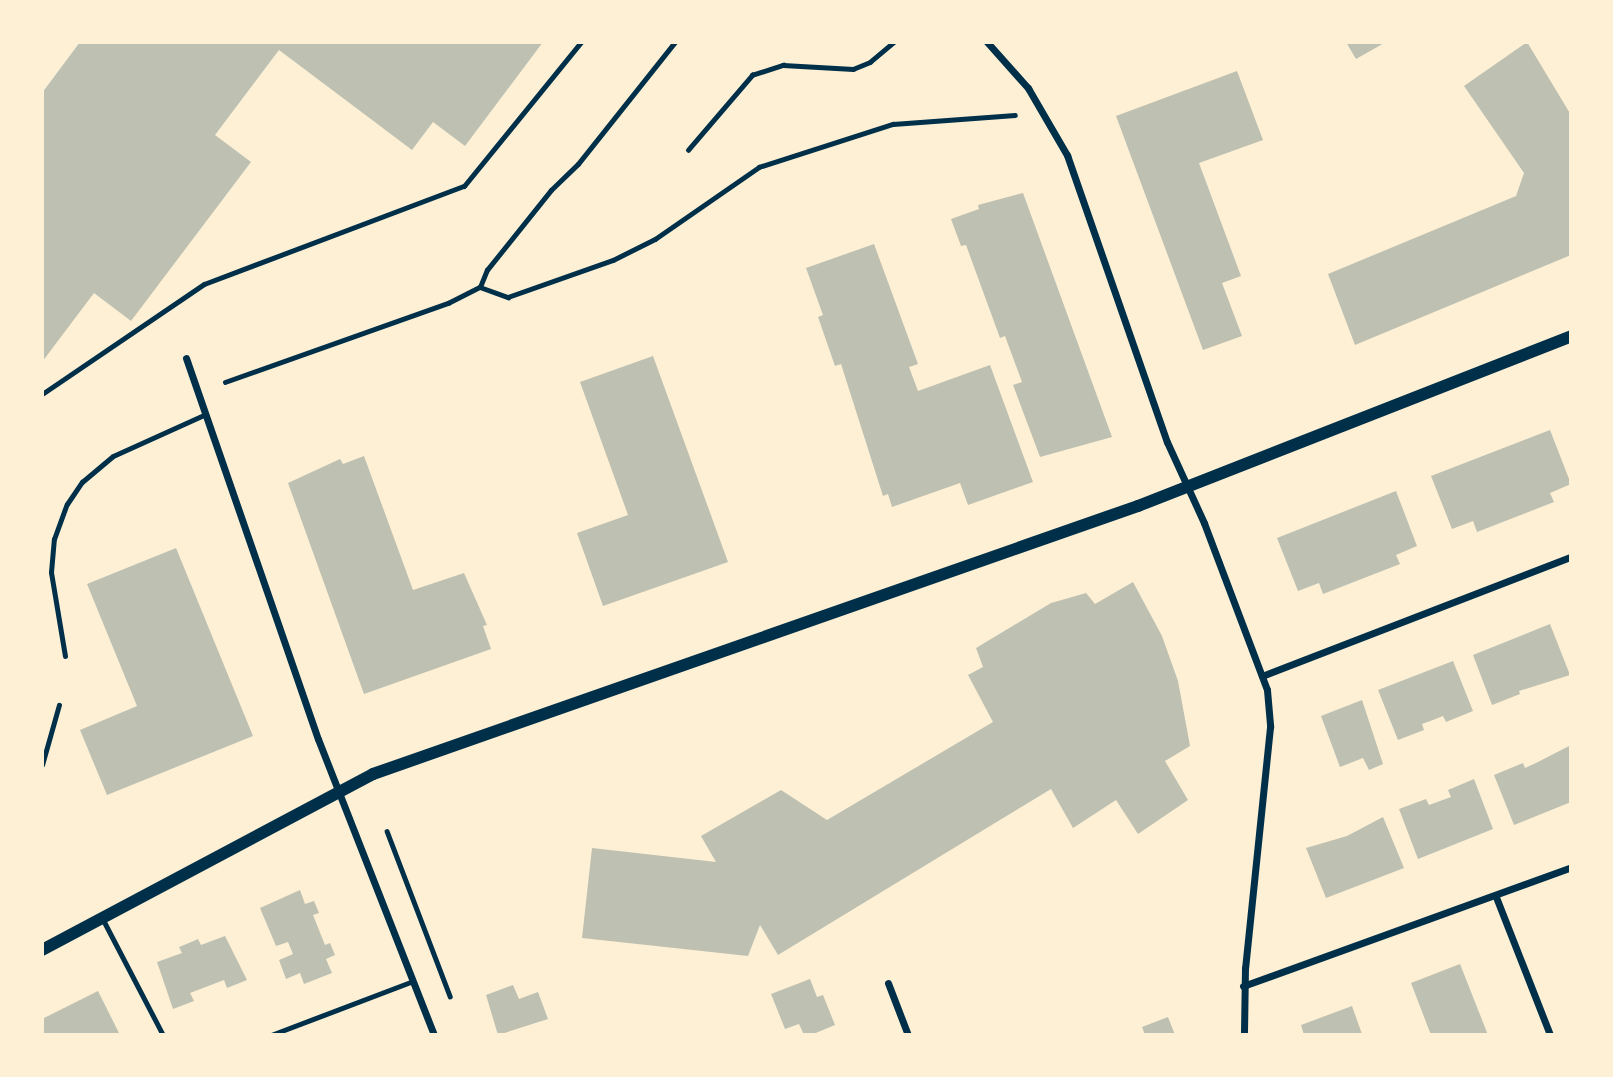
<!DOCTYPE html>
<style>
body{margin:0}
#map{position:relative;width:1613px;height:1077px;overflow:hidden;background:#fdf0d5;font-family:"Fira Sans Condensed",sans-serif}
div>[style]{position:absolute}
.building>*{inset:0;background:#bec0b2}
.path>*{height:4.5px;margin:-2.25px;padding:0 2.25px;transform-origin:2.25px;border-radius:2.25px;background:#003049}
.service>*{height:5px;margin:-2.5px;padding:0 2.5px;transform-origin:2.5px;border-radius:2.5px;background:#003049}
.minor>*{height:7px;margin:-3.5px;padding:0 3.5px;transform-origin:3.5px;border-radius:3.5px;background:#003049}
.tertiary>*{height:12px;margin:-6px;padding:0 6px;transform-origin:6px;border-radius:6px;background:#003049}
span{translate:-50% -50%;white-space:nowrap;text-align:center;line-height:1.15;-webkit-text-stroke:5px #fdf0d5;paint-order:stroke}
.frame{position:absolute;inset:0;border:44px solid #fdf0d5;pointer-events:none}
</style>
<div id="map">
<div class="building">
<i style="clip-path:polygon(80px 42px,543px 42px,465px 146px,433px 122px,412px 150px,279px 50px,215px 135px,251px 162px,131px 321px,94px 293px,42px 362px,42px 93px)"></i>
<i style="clip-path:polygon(1346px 42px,1386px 42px,1356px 59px)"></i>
<i style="clip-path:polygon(1527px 42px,1571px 115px,1571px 255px,1355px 345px,1328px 274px,1516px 196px,1524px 173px,1464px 86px)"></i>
<i style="clip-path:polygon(1237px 71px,1263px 140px,1199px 163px,1241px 276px,1222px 283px,1242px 336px,1203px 350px,1116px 116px)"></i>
<i style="clip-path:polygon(1023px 193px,1112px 437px,1040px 457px,1013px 385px,1022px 382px,1005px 336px,1000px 338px,966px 245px,961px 246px,951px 219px,979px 209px,978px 205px)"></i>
<i style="clip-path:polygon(874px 244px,918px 364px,909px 367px,918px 391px,990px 365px,1033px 482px,968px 505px,960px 483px,892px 507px,888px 494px,883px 496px,841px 364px,835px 366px,818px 317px,823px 315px,806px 268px)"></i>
<i style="clip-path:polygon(653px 356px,728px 562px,603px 606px,577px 533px,628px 515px,580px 382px)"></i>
<i style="clip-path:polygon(1550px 430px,1571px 484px,1550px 493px,1554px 502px,1477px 532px,1473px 521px,1452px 529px,1431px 476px)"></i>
<i style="clip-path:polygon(364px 456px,413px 590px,464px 573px,487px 625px,483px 626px,491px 649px,364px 694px,288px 483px,340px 459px,343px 464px)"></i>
<i style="clip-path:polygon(1396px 491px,1417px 546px,1396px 555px,1400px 564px,1323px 594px,1319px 583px,1298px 591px,1277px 538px)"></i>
<i style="clip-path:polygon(176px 548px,253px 736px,107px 795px,80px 730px,137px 706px,87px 584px)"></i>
<i style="clip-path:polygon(1133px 582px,1162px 636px,1178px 681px,1190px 746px,1165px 761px,1188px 800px,1138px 834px,1116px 800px,1073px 828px,1051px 789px,778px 955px,760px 925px,748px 956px,582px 938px,592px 848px,716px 862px,701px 836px,781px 790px,827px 820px,993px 722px,968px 675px,983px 667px,976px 648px,1051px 603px,1086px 593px,1095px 604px)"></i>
<i style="clip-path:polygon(1550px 624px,1570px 675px,1519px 691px,1520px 694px,1492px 705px,1473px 655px)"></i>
<i style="clip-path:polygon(1453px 661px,1473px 711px,1446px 722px,1443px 716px,1433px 720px,1422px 724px,1424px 730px,1398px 740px,1378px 690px)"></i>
<i style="clip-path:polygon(1362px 700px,1383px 764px,1369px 770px,1363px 758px,1340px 767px,1321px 716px)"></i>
<i style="clip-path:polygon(1571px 745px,1571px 802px,1514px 825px,1494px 775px,1523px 763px,1525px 768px,1536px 763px)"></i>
<i style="clip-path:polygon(1474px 779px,1493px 829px,1418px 859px,1399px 809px,1426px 799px,1429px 805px,1451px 797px,1448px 790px)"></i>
<i style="clip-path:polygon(1383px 817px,1404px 868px,1326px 898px,1306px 848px,1347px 836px)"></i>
<i style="clip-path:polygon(300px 890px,305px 904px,314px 901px,319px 913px,313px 915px,325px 945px,330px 943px,335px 955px,326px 959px,332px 973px,304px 984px,300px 973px,286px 979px,279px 960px,293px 954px,288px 942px,276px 946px,260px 908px)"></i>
<i style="clip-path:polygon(225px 936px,247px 980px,227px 988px,224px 980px,190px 993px,194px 1001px,173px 1009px,157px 962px,182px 953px,179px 947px,189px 943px,198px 939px,201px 945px)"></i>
<i style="clip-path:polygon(1460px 964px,1488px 1035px,1431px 1035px,1411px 983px)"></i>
<i style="clip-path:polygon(810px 979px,817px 997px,823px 995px,835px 1025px,811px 1035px,804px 1035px,799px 1024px,785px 1029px,771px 994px)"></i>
<i style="clip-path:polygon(513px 985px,519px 999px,538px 992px,548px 1019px,498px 1035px,486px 995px)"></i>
<i style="clip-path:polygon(98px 991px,120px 1035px,42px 1035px,42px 1019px)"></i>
<i style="clip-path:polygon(1352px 1006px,1362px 1034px,1304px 1035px,1301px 1025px)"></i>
<i style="clip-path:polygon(1168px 1017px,1175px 1035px,1145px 1035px,1142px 1027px)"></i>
</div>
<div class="path">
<i style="left:688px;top:150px;width:99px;rotate:-49.5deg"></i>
<i style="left:752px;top:75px;width:33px;rotate:-18deg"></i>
<i style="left:783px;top:65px;width:70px;rotate:3.3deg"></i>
<i style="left:853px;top:69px;width:18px;rotate:-22deg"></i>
<i style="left:870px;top:62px;width:31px;rotate:-40deg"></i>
<i style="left:480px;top:287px;width:18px;rotate:-68deg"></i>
<i style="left:487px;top:270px;width:102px;rotate:-51.3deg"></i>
<i style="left:551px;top:190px;width:37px;rotate:-44deg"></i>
<i style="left:578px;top:164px;width:156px;rotate:-51.5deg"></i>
<i style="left:225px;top:382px;width:237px;rotate:-19.5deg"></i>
<i style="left:448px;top:303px;width:36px;rotate:-27deg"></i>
<i style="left:480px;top:287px;width:30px;rotate:20deg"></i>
<i style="left:508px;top:297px;width:111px;rotate:-19.4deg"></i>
<i style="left:613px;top:260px;width:47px;rotate:-26.6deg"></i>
<i style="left:655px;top:239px;width:126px;rotate:-34.7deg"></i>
<i style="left:759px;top:167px;width:141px;rotate:-17.8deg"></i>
<i style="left:893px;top:124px;width:122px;rotate:-4.2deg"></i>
<i style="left:42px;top:765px;width:62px;rotate:-74.2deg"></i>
<i style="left:387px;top:831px;width:177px;rotate:69.1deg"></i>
</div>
<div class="service">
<i style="left:42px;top:394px;width:196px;rotate:-34.2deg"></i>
<i style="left:204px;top:284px;width:278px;rotate:-20.7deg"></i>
<i style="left:464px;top:186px;width:186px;rotate:-50.9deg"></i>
<i style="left:65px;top:656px;width:85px;rotate:-99.5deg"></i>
<i style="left:51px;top:572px;width:33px;rotate:-85deg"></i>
<i style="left:54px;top:539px;width:37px;rotate:-70deg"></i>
<i style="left:67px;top:504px;width:27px;rotate:-56deg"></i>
<i style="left:82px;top:482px;width:40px;rotate:-40deg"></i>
<i style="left:113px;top:456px;width:102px;rotate:-24.3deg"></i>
<i style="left:102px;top:918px;width:132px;rotate:62.5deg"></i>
<i style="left:271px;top:1035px;width:152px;rotate:-20.8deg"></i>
</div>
<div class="minor">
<i style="left:987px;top:42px;width:62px;rotate:48.3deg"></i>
<i style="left:1028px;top:88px;width:78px;rotate:59.8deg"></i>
<i style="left:1067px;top:155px;width:304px;rotate:70.8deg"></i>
<i style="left:1167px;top:442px;width:89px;rotate:65.4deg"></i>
<i style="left:1204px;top:523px;width:178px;rotate:69.3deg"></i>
<i style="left:1267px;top:690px;width:37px;rotate:85deg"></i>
<i style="left:1270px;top:727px;width:242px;rotate:95.9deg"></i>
<i style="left:1245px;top:968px;width:67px;rotate:90.9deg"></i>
<i style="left:186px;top:358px;width:403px;rotate:70.9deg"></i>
<i style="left:318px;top:739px;width:318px;rotate:68.6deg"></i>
<i style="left:1262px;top:676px;width:331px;rotate:-21.1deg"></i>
<i style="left:1496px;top:897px;width:148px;rotate:68.6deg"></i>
<i style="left:888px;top:983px;width:56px;rotate:69deg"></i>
<i style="left:1243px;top:986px;width:349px;rotate:-19.9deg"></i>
</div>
<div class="tertiary">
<i style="left:42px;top:950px;width:375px;rotate:-28deg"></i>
<i style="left:373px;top:774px;width:811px;rotate:-19.31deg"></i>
<i style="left:1138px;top:506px;width:465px;rotate:-21.4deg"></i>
</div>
<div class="frame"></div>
</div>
